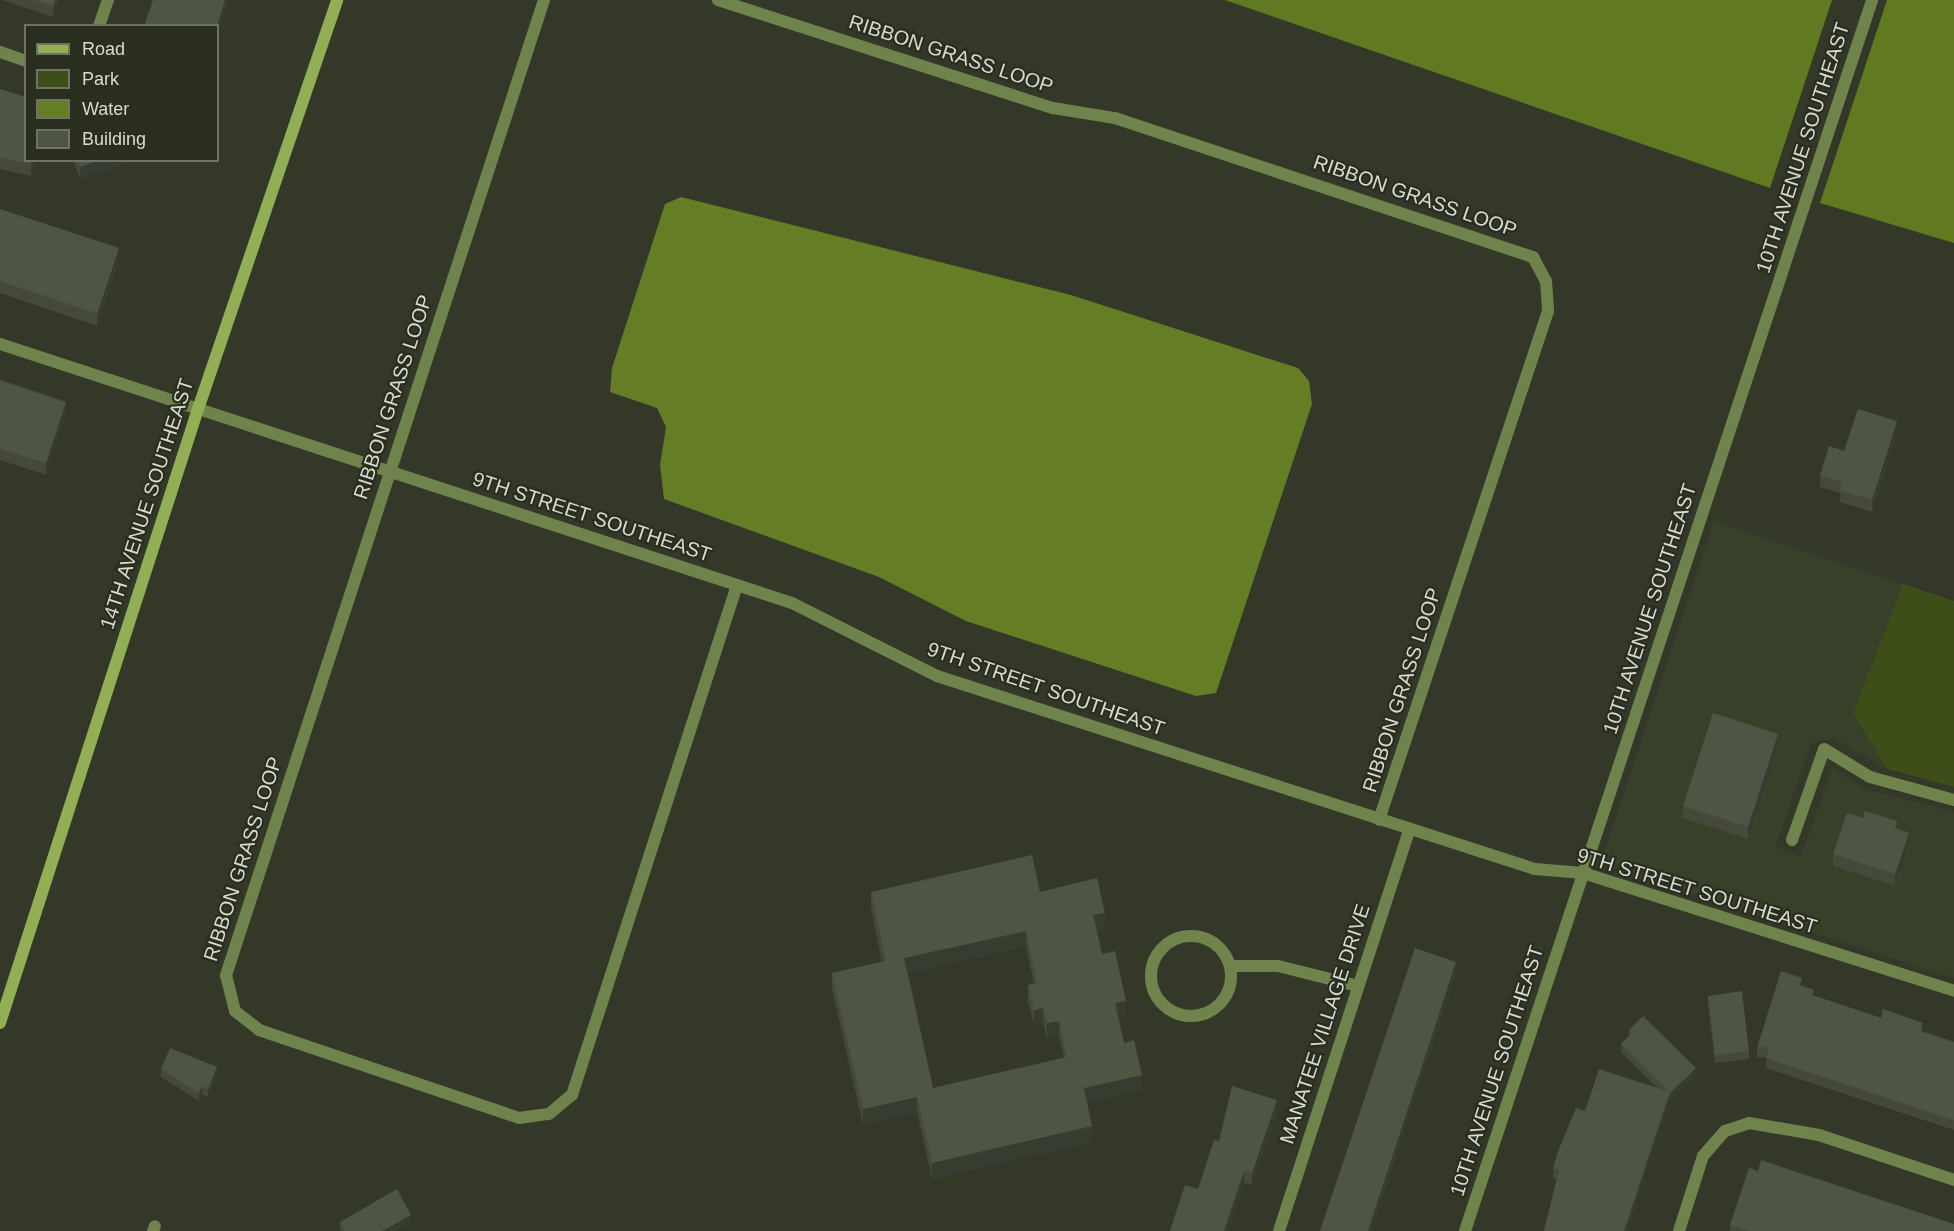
<!DOCTYPE html>
<style>
body{margin:0}
#map{position:relative;width:1954px;height:1231px;overflow:hidden;background:#333828;font-family:Helvetica,sans-serif}
div>[style]{position:absolute}
.built>*{inset:0;background:#38402a}
.green>*{inset:0;background:#3e4e18}
.forest>*{inset:0;background:#617a21}
.water>*{inset:0;background:#657e26}
.street>*{height:12px;margin:-6px;padding:0 6px;transform-origin:6px;border-radius:6px;background:#71834d}
.street>.ring{margin:-6px;padding:0;box-sizing:content-box;background:none;border:12px solid #71834d;border-radius:50%}
.secondary>*{height:12px;margin:-6px;padding:0 6px;transform-origin:6px;border-radius:6px;background:#92af56}
.wall>*{inset:0;background:#44493a}
.shaded-wall>*{inset:0;background:#373c30}
.building>*{inset:0;background:#4f5544}
span{translate:-50% -50%;white-space:nowrap;text-align:center;line-height:1.15;-webkit-text-stroke:4.5px #292e1f;paint-order:stroke}
.street-label{font-size:20px;color:#d6dad0}
.legend{position:absolute;left:24px;top:24px;width:195px;height:138px;box-sizing:border-box;background:#292e1f;border:2px solid #6e7366;margin:0;padding:8px 10px;list-style:none;font-size:18px;color:#d6dad0}
.legend li{display:flex;align-items:center;gap:12px;height:30px}
.legend b{width:30px;border:2px solid #6e7366}
</style>
<div id="map">
<div class="built">
<i style="clip-path:polygon(1714px 521px,1903px 584px,1853px 713px,1887px 769px,1832px 738px,1811px 744px,1775px 847px,1801px 856px,1832px 768px,1866px 789px,1954px 812px,1954px 978px,1600px 865px)"></i>
</div>
<div class="green">
<i style="clip-path:polygon(1903px 584px,1954px 601px,1954px 787px,1887px 769px,1853px 713px)"></i>
</div>
<div class="forest">
<i style="clip-path:polygon(1225px 0,1832px 0,1770px 188px)"></i>
<i style="clip-path:polygon(1887px 0,1954px 0,1954px 243px,1820px 203px)"></i>
</div>
<div class="water">
<i style="clip-path:polygon(681px 197px,1071px 295px,1298px 368px,1309px 381px,1312px 404px,1216px 693px,1196px 696px,966px 621px,879px 577px,664px 499px,660px 465px,666px 427px,657px 408px,610px 392px,612px 368px,665px 204px)"></i>
</div>
<div class="street">
<i style="left:544px;top:0;width:1026px;rotate:108.06deg"></i>
<i style="left:226px;top:975px;width:37px;rotate:76deg"></i>
<i style="left:235px;top:1011px;width:31px;rotate:38deg"></i>
<i style="left:259px;top:1030px;width:274px;rotate:18.7deg"></i>
<i style="left:519px;top:1118px;width:30px;rotate:-8deg"></i>
<i style="left:549px;top:1114px;width:30px;rotate:-40deg"></i>
<i style="left:572px;top:1095px;width:536px;rotate:-72.07deg"></i>
<i style="left:718px;top:0;width:352px;rotate:17.9deg"></i>
<i style="left:1053px;top:108px;width:63px;rotate:9.2deg"></i>
<i style="left:1115px;top:118px;width:441px;rotate:18.4deg"></i>
<i style="left:1533px;top:257px;width:27px;rotate:62deg"></i>
<i style="left:1546px;top:281px;width:30px;rotate:86deg"></i>
<i style="left:1548px;top:311px;width:536px;rotate:108.37deg"></i>
<i style="left:99px;top:26px;width:28px;rotate:-71deg"></i>
<i style="left:0;top:52px;width:28px;rotate:19deg"></i>
<i style="left:0;top:344px;width:833px;rotate:18.11deg"></i>
<i style="left:792px;top:603px;width:162px;rotate:26.7deg"></i>
<i style="left:937px;top:676px;width:628px;rotate:17.89deg"></i>
<i style="left:1535px;top:869px;width:48px;rotate:4.8deg"></i>
<i style="left:1583px;top:873px;width:389px;rotate:17.6deg"></i>
<i style="left:1792px;top:840px;width:96px;rotate:-70.6deg"></i>
<i style="left:1824px;top:749px;width:54px;rotate:31.3deg"></i>
<i style="left:1870px;top:777px;width:87px;rotate:15.3deg"></i>
<i class="ring" style="left:1151px;top:936px;width:68px;height:68px"></i>
<i style="left:1230px;top:966px;width:48px"></i>
<i style="left:1278px;top:966px;width:82px;rotate:14deg"></i>
<i style="left:153px;top:1231px;width:5px;rotate:-68deg"></i>
<i style="left:1279px;top:1231px;width:423px;rotate:-72deg"></i>
<i style="left:1465px;top:1231px;width:1297px;rotate:-71.7deg"></i>
<i style="left:1679px;top:1231px;width:79px;rotate:-72.3deg"></i>
<i style="left:1703px;top:1156px;width:33px;rotate:-49deg"></i>
<i style="left:1725px;top:1131px;width:25px;rotate:-18deg"></i>
<i style="left:1749px;top:1123px;width:71px;rotate:9.7deg"></i>
<i style="left:1819px;top:1135px;width:142px;rotate:18.4deg"></i>
</div>
<div class="secondary">
<i style="left:0;top:1023px;width:645px;rotate:-72.13deg"></i>
<i style="left:198px;top:409px;width:432px;rotate:-71.2deg"></i>
</div>
<div class="wall">
<i style="clip-path:polygon(2px 0,59px 0,53px 17px)"></i>
<i style="clip-path:polygon(0 89px,36px 160px,31px 176px,0 169px)"></i>
<i style="clip-path:polygon(73px 160px,124px 160px,124px 164px,80px 179px)"></i>
<i style="clip-path:polygon(0 209px,119px 260px,97px 326px,0 293px)"></i>
<i style="clip-path:polygon(0 380px,66px 414px,46px 475px,0 460px)"></i>
<i style="clip-path:polygon(1897px 433px,1872px 512px,1840px 502px,1840px 493px,1820px 487px,1820px 475px,1844px 451px)"></i>
<i style="clip-path:polygon(1778px 746px,1748px 839px,1683px 818px,1683px 806px)"></i>
<i style="clip-path:polygon(1897px 829px,1909px 845px,1895px 886px,1833px 866px,1833px 854px)"></i>
<i style="clip-path:polygon(evenodd,871px 892px,1105px 928px,1097px 930px,1102px 954px,1126px 1016px,1118px 1018px,1124px 1043px,1142px 1090px,1087px 1103px,1092px 1142px,932px 1179px,917px 1112px,863px 1125px,832px 989px,832px 973px,882px 962px,871px 908px,871px 892px,1026px 946px,1034px 984px,1028px 985px,1028px 1001px,1034px 1025px,1043px 1023px,1047px 1039px,1059px 1036px,1064px 1058px,933px 1088px,908px 973px,1026px 946px)"></i>
<i style="clip-path:polygon(1802px 986px,1814px 996px,1954px 1042px,1954px 1130px,1766px 1068px,1766px 1057px,1757px 1058px,1757px 1048px)"></i>
<i style="clip-path:polygon(1708px 996px,1749px 1051px,1749px 1059px,1715px 1063px,1708px 1004px)"></i>
<i style="clip-path:polygon(1629px 1030px,1696px 1076px,1670px 1101px,1670px 1100px,1627px 1231px,1544px 1231px,1557px 1179px,1553px 1178px,1553px 1168px,1658px 1089px,1621px 1052px,1621px 1044px,1629px 1036px)"></i>
<i style="clip-path:polygon(161px 1069px,217px 1075px,208px 1097px,202px 1094px,199px 1101px,161px 1077px)"></i>
<i style="clip-path:polygon(1277px 1112px,1252px 1185px,1244px 1183px,1198px 1189px,1219px 1141px)"></i>
<i style="clip-path:polygon(340px 1222px,411px 1223px,397px 1231px,340px 1231px)"></i>
<i style="clip-path:polygon(1730px 1225px,1954px 1231px,1730px 1231px)"></i>
</div>
<div class="shaded-wall">
<i style="clip-path:polygon(55px 0,59px 0,53px 17px,53px 6px)"></i>
<i style="clip-path:polygon(225px 0,229px 0,218px 35px,217px 26px)"></i>
<i style="clip-path:polygon(32px 160px,36px 160px,31px 176px,31px 164px)"></i>
<i style="clip-path:polygon(99px 160px,124px 160px,124px 164px,80px 179px,80px 167px)"></i>
<i style="clip-path:polygon(119px 248px,119px 260px,97px 326px,97px 314px)"></i>
<i style="clip-path:polygon(66px 402px,66px 414px,46px 475px,46px 463px)"></i>
<i style="clip-path:polygon(1897px 421px,1897px 433px,1872px 512px,1872px 500px)"></i>
<i style="clip-path:polygon(1px 663px,1px 675px,0 678px,0 667px)"></i>
<i style="clip-path:polygon(1778px 734px,1778px 746px,1748px 839px,1748px 827px)"></i>
<i style="clip-path:polygon(1909px 833px,1909px 845px,1895px 886px,1895px 874px)"></i>
<i style="clip-path:polygon(1105px 913px,1105px 928px,1093px 931px,1093px 915px)"></i>
<i style="clip-path:polygon(1026px 931px,1026px 946px,904px 974px,904px 958px)"></i>
<i style="clip-path:polygon(1456px 962px,1456px 974px,1372px 1231px,1368px 1231px)"></i>
<i style="clip-path:polygon(1126px 1001px,1126px 1016px,1115px 1019px,1115px 1003px)"></i>
<i style="clip-path:polygon(1043px 1008px,1043px 1023px,1034px 1025px,1034px 1010px)"></i>
<i style="clip-path:polygon(1059px 1021px,1059px 1036px,1047px 1039px,1047px 1023px)"></i>
<i style="clip-path:polygon(217px 1067px,217px 1075px,208px 1097px,208px 1089px)"></i>
<i style="clip-path:polygon(1696px 1068px,1696px 1076px,1670px 1101px,1670px 1093px)"></i>
<i style="clip-path:polygon(1142px 1075px,1142px 1090px,1084px 1104px,1084px 1088px)"></i>
<i style="clip-path:polygon(202px 1086px,202px 1094px,199px 1101px,199px 1093px)"></i>
<i style="clip-path:polygon(1670px 1092px,1670px 1103px,1627px 1231px,1624px 1231px)"></i>
<i style="clip-path:polygon(917px 1097px,917px 1112px,863px 1125px,863px 1109px)"></i>
<i style="clip-path:polygon(1277px 1100px,1277px 1112px,1252px 1185px,1252px 1173px)"></i>
<i style="clip-path:polygon(1092px 1126px,1092px 1142px,932px 1179px,932px 1163px)"></i>
<i style="clip-path:polygon(1244px 1171px,1244px 1183px,1228px 1231px,1224px 1231px)"></i>
<i style="clip-path:polygon(411px 1215px,411px 1223px,397px 1231px,382px 1231px)"></i>
</div>
<div class="building">
<i style="clip-path:polygon(34px 0,55px 0,53px 6px)"></i>
<i style="clip-path:polygon(153px 0,225px 0,217px 26px,144px 26px)"></i>
<i style="clip-path:polygon(0 89px,26px 97px,26px 160px,32px 160px,31px 164px,0 157px)"></i>
<i style="clip-path:polygon(77px 160px,99px 160px,80px 167px)"></i>
<i style="clip-path:polygon(0 209px,119px 248px,97px 314px,0 281px)"></i>
<i style="clip-path:polygon(0 380px,66px 402px,46px 463px,0 449px)"></i>
<i style="clip-path:polygon(1858px 409px,1897px 421px,1872px 500px,1840px 490px,1842px 482px,1820px 475px,1829px 446px,1844px 451px)"></i>
<i style="clip-path:polygon(1713px 713px,1778px 734px,1748px 827px,1683px 806px)"></i>
<i style="clip-path:polygon(1865px 811px,1897px 821px,1895px 828px,1909px 833px,1895px 874px,1833px 854px,1847px 813px,1863px 818px)"></i>
<i style="clip-path:polygon(evenodd,1032px 855px,1040px 892px,1097px 878px,1105px 913px,1093px 915px,1102px 954px,1115px 951px,1126px 1001px,1115px 1003px,1124px 1043px,1134px 1040px,1142px 1075px,1084px 1088px,1092px 1126px,932px 1163px,917px 1097px,863px 1109px,832px 973px,886px 961px,871px 892px,1032px 855px,1026px 931px,1037px 983px,1028px 985px,1034px 1010px,1043px 1008px,1047px 1023px,1059px 1021px,1067px 1057px,933px 1088px,904px 958px,1026px 931px)"></i>
<i style="clip-path:polygon(1415px 948px,1456px 962px,1368px 1231px,1320px 1231px)"></i>
<i style="clip-path:polygon(1781px 971px,1802px 978px,1800px 985px,1814px 990px,1812px 995px,1881px 1018px,1883px 1009px,1923px 1023px,1921px 1031px,1954px 1042px,1954px 1120px,1766px 1058px,1769px 1047px,1757px 1048px)"></i>
<i style="clip-path:polygon(1742px 991px,1749px 1051px,1715px 1055px,1708px 996px)"></i>
<i style="clip-path:polygon(1643px 1016px,1696px 1068px,1670px 1093px,1621px 1044px,1632px 1033px,1629px 1030px)"></i>
<i style="clip-path:polygon(170px 1048px,217px 1067px,208px 1089px,202px 1086px,199px 1093px,161px 1069px)"></i>
<i style="clip-path:polygon(1599px 1069px,1670px 1092px,1624px 1231px,1544px 1231px,1559px 1170px,1553px 1168px,1559px 1149px,1576px 1108px,1585px 1111px)"></i>
<i style="clip-path:polygon(1232px 1086px,1277px 1100px,1252px 1173px,1244px 1171px,1224px 1231px,1170px 1231px,1185px 1185px,1198px 1189px,1214px 1140px,1219px 1141px)"></i>
<i style="clip-path:polygon(1761px 1160px,1954px 1224px,1954px 1231px,1750px 1231px,1730px 1225px,1749px 1168px,1758px 1171px)"></i>
<i style="clip-path:polygon(397px 1189px,411px 1215px,382px 1231px,345px 1231px,340px 1222px)"></i>
</div>
<div class="street-label">
<span style="left:951px;top:54px;rotate:18deg">RIBBON GRASS LOOP</span>
<span style="left:1803px;top:148px;rotate:-72deg">10TH AVENUE SOUTHEAST</span>
<span style="left:1415px;top:196px;rotate:19deg">RIBBON GRASS LOOP</span>
<span style="left:393px;top:397px;rotate:-72deg">RIBBON GRASS LOOP</span>
<span style="left:147px;top:504px;rotate:-72deg">14TH AVENUE SOUTHEAST</span>
<span style="left:592px;top:517px;rotate:18deg">9TH STREET SOUTHEAST</span>
<span style="left:1650px;top:609px;rotate:-72deg">10TH AVENUE SOUTHEAST</span>
<span style="left:1046px;top:689px;rotate:19deg">9TH STREET SOUTHEAST</span>
<span style="left:1402px;top:690px;rotate:-72deg">RIBBON GRASS LOOP</span>
<span style="left:243px;top:859px;rotate:-72deg">RIBBON GRASS LOOP</span>
<span style="left:1697px;top:891px;rotate:17deg">9TH STREET SOUTHEAST</span>
<span style="left:1325px;top:1024px;rotate:-72deg">MANATEE VILLAGE DRIVE</span>
<span style="left:1497px;top:1071px;rotate:-72deg">10TH AVENUE SOUTHEAST</span>
</div>
<ul class="legend">
<li><b style="height:8px;background:#92af56"></b>Road</li>
<li><b style="height:16px;background:#3e4e18"></b>Park</li>
<li><b style="height:16px;background:#657e26"></b>Water</li>
<li><b style="height:16px;background:#4f5544"></b>Building</li>
</ul>
</div>
